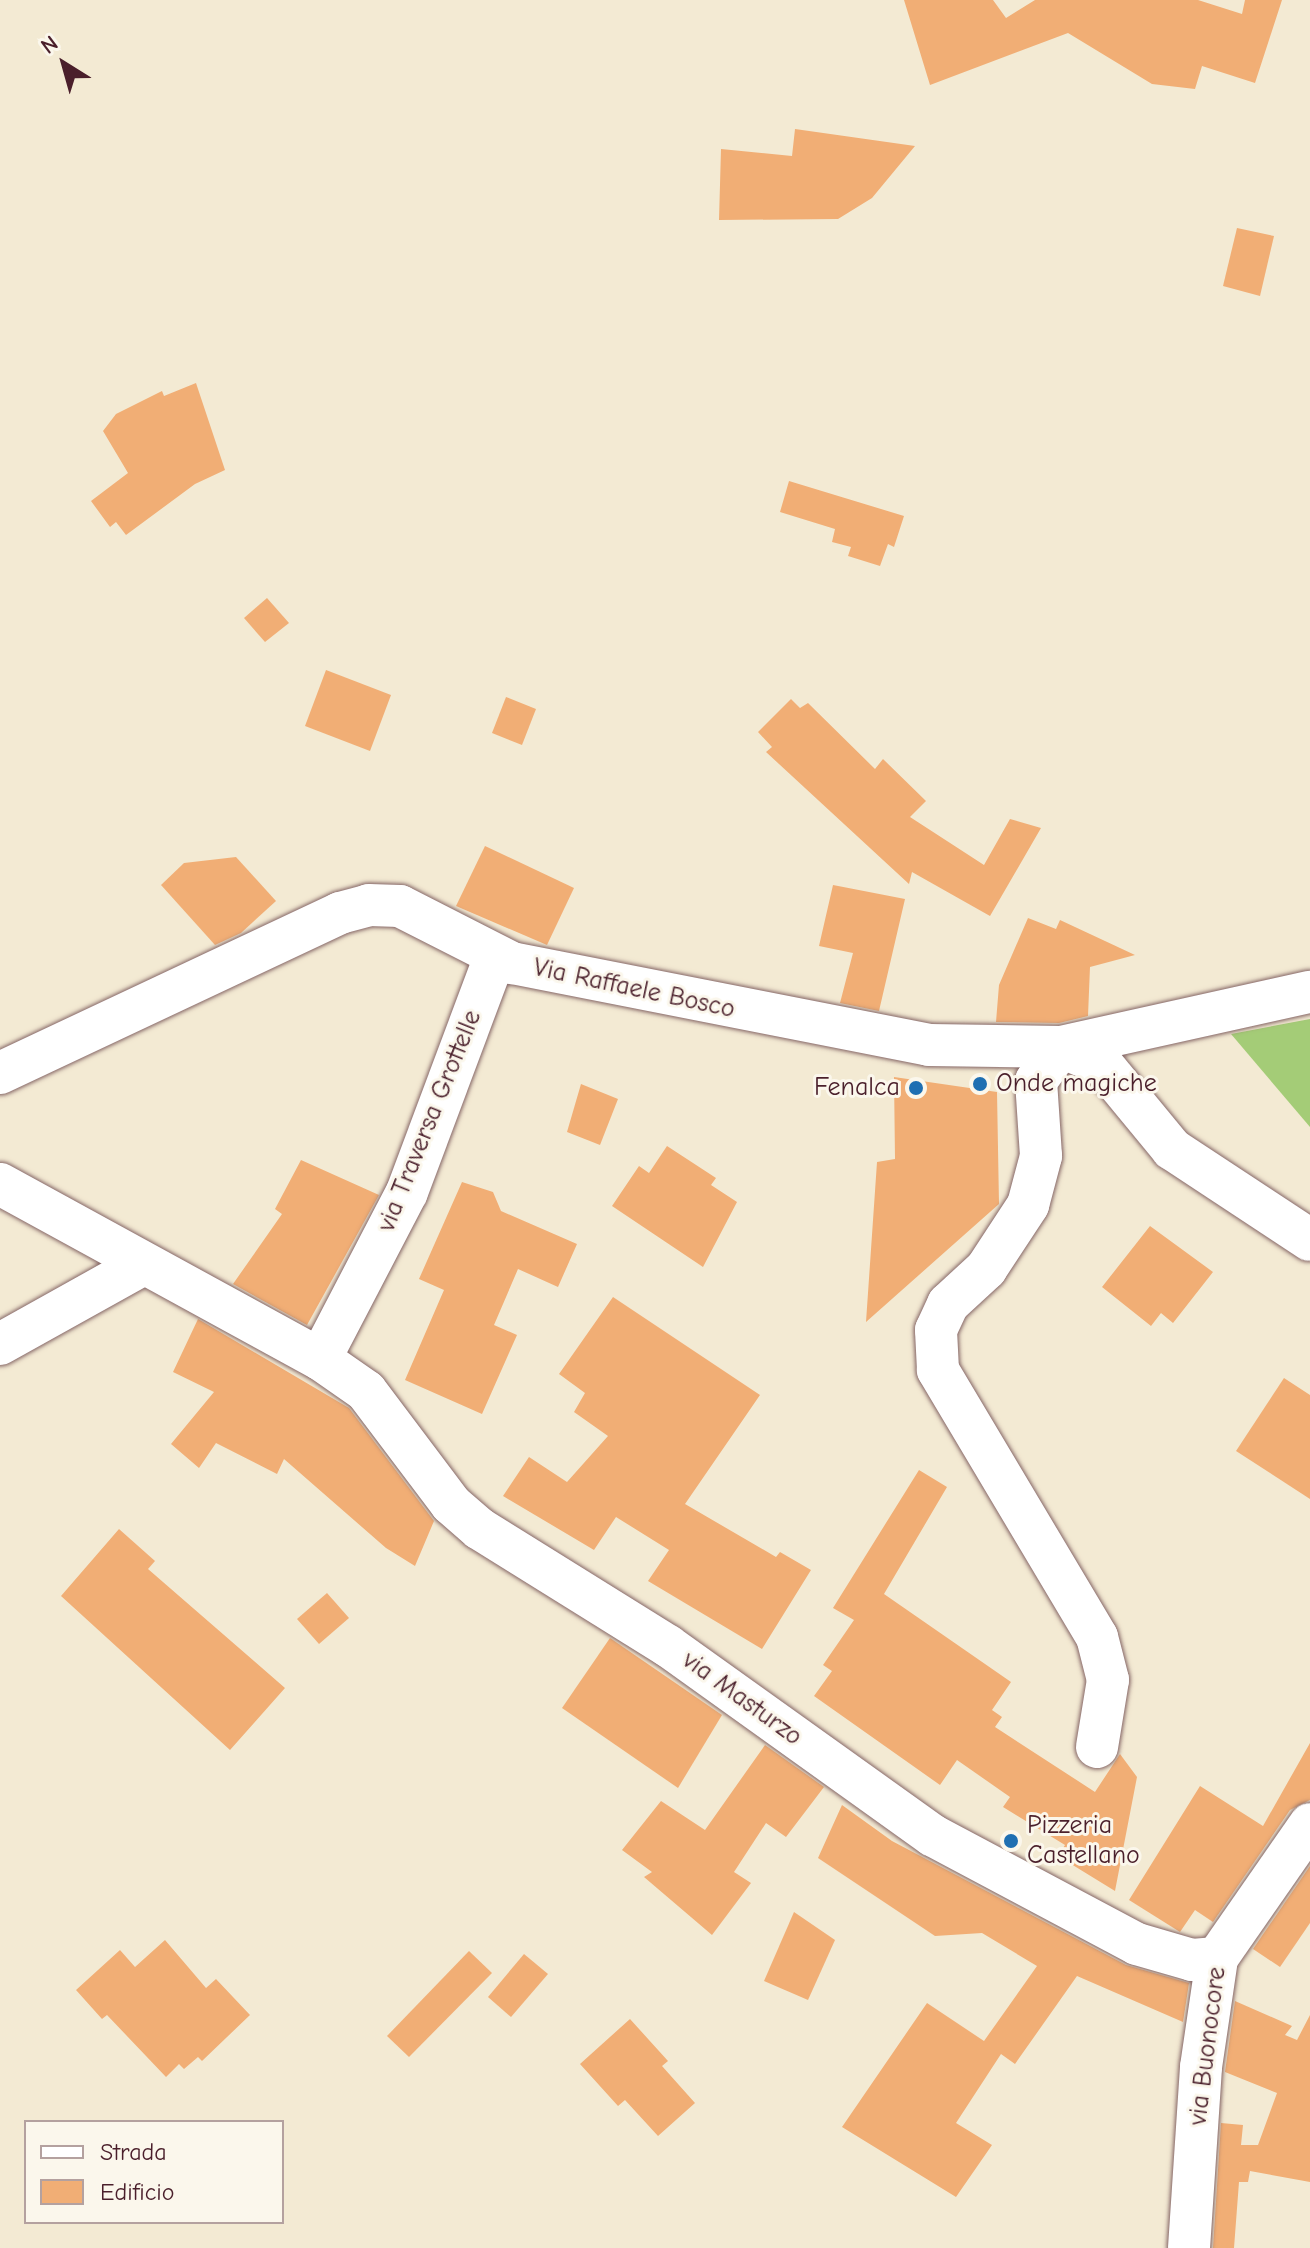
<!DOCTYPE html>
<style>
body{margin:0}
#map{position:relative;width:1310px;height:2248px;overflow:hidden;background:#f3ead3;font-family:"Comic Neue",sans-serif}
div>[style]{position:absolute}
.green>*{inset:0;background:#a4cc77}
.building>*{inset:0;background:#f1ae75}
.roads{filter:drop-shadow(0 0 2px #856666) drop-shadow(0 0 2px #856666)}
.minor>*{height:42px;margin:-21px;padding:0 21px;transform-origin:21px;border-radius:21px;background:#fff}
.dots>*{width:22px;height:22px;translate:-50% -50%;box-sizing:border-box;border:4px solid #fbf7ec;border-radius:50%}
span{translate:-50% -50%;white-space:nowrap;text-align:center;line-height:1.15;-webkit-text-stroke:6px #fbf7ec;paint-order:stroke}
.street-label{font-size:26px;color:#4a1f2b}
.poi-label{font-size:26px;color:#4a1f2b}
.left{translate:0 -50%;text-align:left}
.right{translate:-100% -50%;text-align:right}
.legend{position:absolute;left:24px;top:2120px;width:260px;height:104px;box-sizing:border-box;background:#fbf7ec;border:2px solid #b4a19f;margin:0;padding:10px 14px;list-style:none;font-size:24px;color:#4a1f2b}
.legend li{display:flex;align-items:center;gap:16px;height:40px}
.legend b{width:40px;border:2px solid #b4a19f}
.north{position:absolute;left:24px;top:24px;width:80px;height:80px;-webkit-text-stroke:6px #fbf7ec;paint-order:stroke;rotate:323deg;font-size:22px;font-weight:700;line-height:32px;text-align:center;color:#4a1f2b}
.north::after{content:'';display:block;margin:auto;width:28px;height:36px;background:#4a1f2b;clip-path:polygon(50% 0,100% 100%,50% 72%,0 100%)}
</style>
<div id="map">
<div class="green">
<i style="clip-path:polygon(1310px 1019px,1310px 1127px,1231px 1034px)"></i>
</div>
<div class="building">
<i style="clip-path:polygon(904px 0,993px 0,1006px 18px,1035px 0,1198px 0,1242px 14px,1245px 0,1282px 0,1255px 83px,1202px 66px,1195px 89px,1152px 84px,1068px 33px,930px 85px)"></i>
<i style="clip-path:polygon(795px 129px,915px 146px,872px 198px,838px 219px,719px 220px,721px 149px,792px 156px)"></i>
<i style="clip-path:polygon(1237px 228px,1274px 236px,1260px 296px,1223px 286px)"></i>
<i style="clip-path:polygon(196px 383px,225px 470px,195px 484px,126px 535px,116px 522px,110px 527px,91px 501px,128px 473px,103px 431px,116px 414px,162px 391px,164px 396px)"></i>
<i style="clip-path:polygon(789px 481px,904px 516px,894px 547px,888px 544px,880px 566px,848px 556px,851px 547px,832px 542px,835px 529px,780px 512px)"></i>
<i style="clip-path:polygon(267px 598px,289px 623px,265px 642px,244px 618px)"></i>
<i style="clip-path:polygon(326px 670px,391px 695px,370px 751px,305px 726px)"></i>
<i style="clip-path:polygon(506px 697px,536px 709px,522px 745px,492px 733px)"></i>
<i style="clip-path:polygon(791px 699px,800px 708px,808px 703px,875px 769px,883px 759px,926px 801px,910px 817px,984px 865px,1010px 819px,1041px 828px,990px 916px,912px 872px,909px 884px,766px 752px,772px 747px,758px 732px)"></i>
<i style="clip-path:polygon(485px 846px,574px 888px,547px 945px,456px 906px)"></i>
<i style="clip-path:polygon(236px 857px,276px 901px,241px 933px,215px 945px,161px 885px,184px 863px)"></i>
<i style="clip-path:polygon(833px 885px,905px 899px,879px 1011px,840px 1003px,853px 953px,819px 946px)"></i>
<i style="clip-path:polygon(1028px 918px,1056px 929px,1060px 920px,1135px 955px,1090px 967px,1088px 1016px,1059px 1023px,996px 1022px,999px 985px)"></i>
<i style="clip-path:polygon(894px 1077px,997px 1092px,999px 1204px,866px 1322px,877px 1162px,895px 1159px)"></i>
<i style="clip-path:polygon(581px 1084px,618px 1099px,600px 1145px,567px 1132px)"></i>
<i style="clip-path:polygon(667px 1146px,716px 1178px,711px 1185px,737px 1202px,703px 1267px,612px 1206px,639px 1166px,649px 1173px)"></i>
<i style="clip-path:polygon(301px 1160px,379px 1195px,307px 1325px,233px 1284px,282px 1214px,275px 1209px)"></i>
<i style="clip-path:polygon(462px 1182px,493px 1192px,501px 1211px,577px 1244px,558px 1287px,518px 1269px,494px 1325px,517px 1335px,482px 1414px,405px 1380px,444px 1290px,419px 1279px)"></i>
<i style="clip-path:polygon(1150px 1226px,1213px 1272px,1173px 1323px,1161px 1313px,1151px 1326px,1102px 1287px)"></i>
<i style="clip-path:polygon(613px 1297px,760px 1395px,685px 1504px,776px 1557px,780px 1552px,811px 1570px,762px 1649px,648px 1581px,669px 1550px,616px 1517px,594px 1550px,503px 1496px,529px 1457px,567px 1482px,608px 1436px,574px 1412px,585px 1393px,559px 1374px)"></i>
<i style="clip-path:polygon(198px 1319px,349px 1408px,434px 1521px,415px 1566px,386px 1548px,284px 1459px,277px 1474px,216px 1443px,199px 1468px,171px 1444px,214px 1392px,173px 1372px)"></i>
<i style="clip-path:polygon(1284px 1378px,1310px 1395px,1310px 1499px,1236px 1451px)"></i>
<i style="clip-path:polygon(919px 1470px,947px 1487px,884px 1594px,1011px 1682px,992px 1710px,1002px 1717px,995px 1727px,1095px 1792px,1120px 1754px,1137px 1777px,1115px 1891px,1058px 1856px,1065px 1845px,1003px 1807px,1010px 1797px,957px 1760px,940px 1785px,814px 1696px,832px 1671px,823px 1665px,854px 1620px,833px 1608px)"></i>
<i style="clip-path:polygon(119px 1529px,155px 1561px,148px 1569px,285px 1688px,230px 1750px,61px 1596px)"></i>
<i style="clip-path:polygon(327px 1593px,349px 1618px,319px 1644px,297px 1619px)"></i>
<i style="clip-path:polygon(610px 1638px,722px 1715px,678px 1788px,562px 1708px)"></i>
<i style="clip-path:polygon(1310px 1743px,1310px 1800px,1290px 1810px,1213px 1922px,1195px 1910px,1180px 1932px,1129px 1900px,1200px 1786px,1263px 1826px)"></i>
<i style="clip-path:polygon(765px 1745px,824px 1787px,786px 1837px,766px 1823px,734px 1872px,751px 1883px,712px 1935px,644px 1877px,652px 1872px,622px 1850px,661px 1801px,705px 1830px)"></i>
<i style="clip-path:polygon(842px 1805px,892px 1841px,1126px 1965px,1189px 1983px,1183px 2022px,1077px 1976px,1015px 2064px,1001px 2054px,956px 2123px,992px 2145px,956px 2197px,842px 2127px,927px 2003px,984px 2041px,1037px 1966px,982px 1933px,935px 1936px,818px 1858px)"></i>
<i style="clip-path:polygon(1310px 1866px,1310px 1923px,1280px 1967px,1253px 1949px)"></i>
<i style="clip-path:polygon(794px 1912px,835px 1940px,808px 2000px,764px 1981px)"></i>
<i style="clip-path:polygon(165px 1940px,206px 1988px,216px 1979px,250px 2015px,202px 2061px,198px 2057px,184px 2069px,179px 2064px,166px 2077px,107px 2015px,102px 2019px,76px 1990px,120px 1950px,135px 1967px)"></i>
<i style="clip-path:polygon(469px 1951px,492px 1973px,409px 2057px,387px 2036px)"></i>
<i style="clip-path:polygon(524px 1954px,548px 1974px,511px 2017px,488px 1997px)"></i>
<i style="clip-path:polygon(1235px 2001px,1292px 2026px,1285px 2035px,1297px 2040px,1310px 2015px,1310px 2182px,1250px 2171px,1248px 2182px,1239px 2182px,1234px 2248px,1213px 2248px,1221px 2123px,1243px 2125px,1241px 2145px,1258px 2145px,1277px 2093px,1225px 2072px)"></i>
<i style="clip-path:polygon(630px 2019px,668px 2061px,662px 2066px,695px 2103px,658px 2136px,625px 2100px,618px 2106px,580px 2064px)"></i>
</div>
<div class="roads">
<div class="minor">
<i style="left:0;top:1073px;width:376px;rotate:-25.2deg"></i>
<i style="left:340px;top:913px;width:30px;rotate:-15deg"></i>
<i style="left:369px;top:905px;width:31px;rotate:2deg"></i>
<i style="left:400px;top:906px;width:126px;rotate:27deg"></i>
<i style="left:512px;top:963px;width:425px;rotate:11.1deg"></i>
<i style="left:929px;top:1045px;width:132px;rotate:0.9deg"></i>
<i style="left:1061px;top:1047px;width:255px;rotate:-12.5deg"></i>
<i style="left:0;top:1184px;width:365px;rotate:28.7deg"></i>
<i style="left:320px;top:1359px;width:56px;rotate:34.8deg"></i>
<i style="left:366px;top:1391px;width:141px;rotate:53deg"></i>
<i style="left:451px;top:1504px;width:38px;rotate:41deg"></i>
<i style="left:480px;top:1529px;width:221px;rotate:31.9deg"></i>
<i style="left:668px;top:1646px;width:325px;rotate:35.6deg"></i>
<i style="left:932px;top:1835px;width:232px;rotate:28deg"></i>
<i style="left:1137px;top:1944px;width:57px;rotate:16.2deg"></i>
<i style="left:1192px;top:1960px;width:25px;rotate:-5deg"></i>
<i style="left:0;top:1344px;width:162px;rotate:-29.1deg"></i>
<i style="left:320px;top:1359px;width:188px;rotate:-62.5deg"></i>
<i style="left:407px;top:1192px;width:251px;rotate:-69.5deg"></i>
<i style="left:1097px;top:1747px;width:68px;rotate:-80.7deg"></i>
<i style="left:1108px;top:1680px;width:44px;rotate:-104.3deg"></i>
<i style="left:1097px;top:1637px;width:311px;rotate:-120.8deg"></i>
<i style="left:938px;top:1370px;width:40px;rotate:-92.9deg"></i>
<i style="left:936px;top:1330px;width:29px;rotate:-65deg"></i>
<i style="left:948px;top:1304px;width:52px;rotate:-42.6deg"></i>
<i style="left:986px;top:1269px;width:77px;rotate:-56.7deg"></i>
<i style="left:1028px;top:1205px;width:51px;rotate:-75.1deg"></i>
<i style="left:1041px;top:1156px;width:75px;rotate:-93.8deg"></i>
<i style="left:1036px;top:1081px;width:42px;rotate:-53.7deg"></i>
<i style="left:1061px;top:1047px;width:44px;rotate:22.5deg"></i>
<i style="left:1102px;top:1064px;width:110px;rotate:50.5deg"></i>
<i style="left:1172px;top:1149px;width:165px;rotate:33.4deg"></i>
<i style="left:1189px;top:2248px;width:181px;rotate:-86.2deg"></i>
<i style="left:1201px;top:2067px;width:110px;rotate:-81.6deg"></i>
<i style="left:1217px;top:1958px;width:163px;rotate:-55.2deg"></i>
</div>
</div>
<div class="dots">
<i style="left:980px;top:1084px;background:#1f6fb2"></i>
<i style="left:916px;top:1088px;background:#1f6fb2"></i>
<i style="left:1011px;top:1841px;background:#1f6fb2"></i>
</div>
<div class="street-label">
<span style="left:634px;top:989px;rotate:12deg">Via Raffaele Bosco</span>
<span style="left:430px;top:1121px;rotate:-68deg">via Traversa Grottelle</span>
<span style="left:742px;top:1699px;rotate:36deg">via Masturzo</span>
<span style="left:1208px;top:2046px;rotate:-83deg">via Buonocore</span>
</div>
<div class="poi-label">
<span class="left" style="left:996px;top:1084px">Onde magiche</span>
<span class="right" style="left:900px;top:1088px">Fenalca</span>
<span class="left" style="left:1027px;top:1841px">Pizzeria<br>Castellano</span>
</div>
<ul class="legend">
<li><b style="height:10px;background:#fff"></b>Strada</li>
<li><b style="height:22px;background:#f1ae75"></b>Edificio</li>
</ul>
<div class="north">N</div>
</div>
